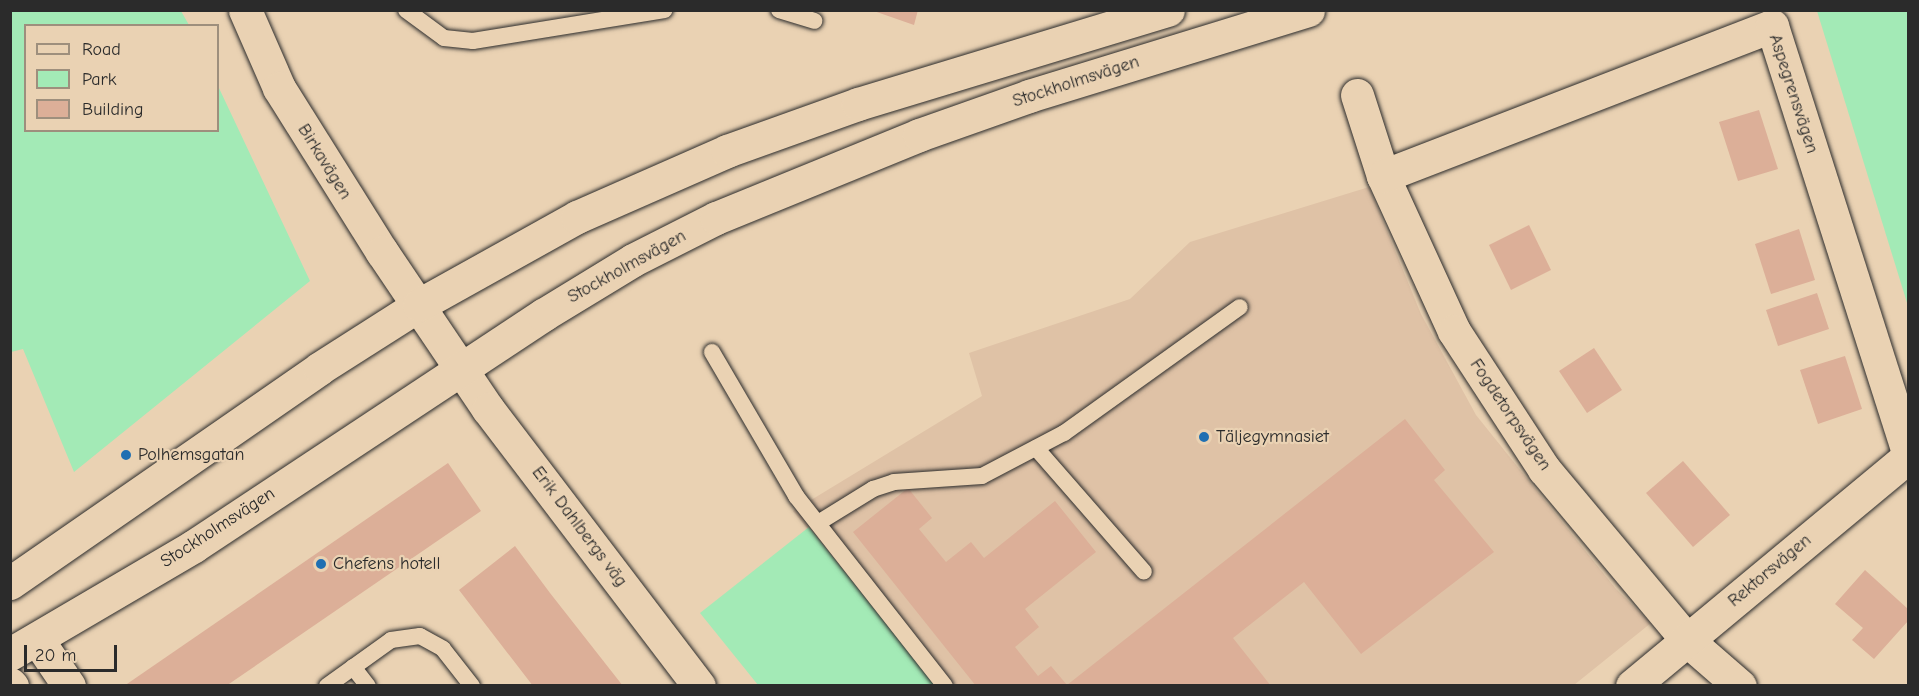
<!DOCTYPE html>
<meta charset="utf-8">
<style>
body{margin:0}
#map{position:relative;width:1919px;height:696px;overflow:hidden;background:#ead2b3;font-family:"Comic Neue",sans-serif}
div>[style]{position:absolute}
.built>*{inset:0;background:#dfc2a6}
.green>*{inset:0;background:#a3eab6}
.building>*{inset:0;background:#dcaf98}
.roads{filter:drop-shadow(0 0 2px #2b2b2b) drop-shadow(0 0 2px #2b2b2b)}
.service>*{height:16px;margin:-8px;padding:0 8px;transform-origin:8px;border-radius:8px;background:#ead2b3}
.minor>*{height:33px;margin:-16.5px;padding:0 16.5px;transform-origin:16.5px;border-radius:16.5px;background:#ead2b3}
.tertiary>*{height:33px;margin:-16.5px;padding:0 16.5px;transform-origin:16.5px;border-radius:16.5px;background:#ead2b3}
.secondary>*{height:33px;margin:-16.5px;padding:0 16.5px;transform-origin:16.5px;border-radius:16.5px;background:#ead2b3}
.dots>*{width:16px;height:16px;translate:-50% -50%;box-sizing:border-box;border:3px solid #ead2b3;border-radius:50%}
span{translate:-50% -50%;white-space:nowrap;text-align:center;line-height:1.15;-webkit-text-stroke:4.5px #ead2b3;paint-order:stroke}
.street-label{font-size:18px;color:#2b2b2b}
.poi-label{font-size:18px;color:#2b2b2b}
.left{translate:0 -50%;text-align:left}
.frame{position:absolute;inset:0;border:12px solid #2b2b2b;pointer-events:none}
.legend{position:absolute;left:24px;top:24px;width:195px;height:108px;box-sizing:border-box;background:#ead2b3;border:2px solid #9e8f7d;margin:0;padding:8px 10px;list-style:none;font-size:18px;color:#2b2b2b}
.legend li{display:flex;align-items:center;gap:12px;height:30px}
.legend b{width:30px;border:2px solid #9e8f7d}
.scale{position:absolute;left:24px;top:645px;width:93px;height:27px;box-sizing:border-box;border:3px solid #2b2b2b;border-top:0;padding-left:8px;font-size:18px;line-height:21px;white-space:nowrap;color:#2b2b2b;-webkit-text-stroke:4px #ead2b3;paint-order:stroke}
</style>
<div id="map">
<div class="built">
<i style="clip-path:polygon(1369px 187px,1421px 314px,1476px 415px,1616px 589px,1651px 623px,1574px 685px,935px 685px,793px 511px,982px 396px,969px 353px,1130px 299px,1190px 242px)"></i>
</div>
<div class="green">
<i style="clip-path:polygon(10px 11px,181px 11px,189px 25px,26px 26px,26px 130px,218px 130px,218px 86px,310px 281px,74px 472px,23px 349px,11px 352px)"></i>
<i style="clip-path:polygon(1817px 11px,1908px 11px,1908px 306px)"></i>
<i style="clip-path:polygon(809px 527px,935px 685px,758px 685px,700px 613px)"></i>
</div>
<div class="building">
<i style="clip-path:polygon(871px 10px,918px 10px,914px 25px)"></i>
<i style="clip-path:polygon(1759px 110px,1778px 169px,1738px 181px,1719px 122px)"></i>
<i style="clip-path:polygon(1529px 225px,1551px 270px,1511px 290px,1489px 245px)"></i>
<i style="clip-path:polygon(1799px 229px,1815px 280px,1771px 294px,1755px 244px)"></i>
<i style="clip-path:polygon(1817px 293px,1829px 329px,1778px 346px,1766px 310px)"></i>
<i style="clip-path:polygon(1594px 348px,1622px 390px,1587px 413px,1559px 371px)"></i>
<i style="clip-path:polygon(1845px 356px,1862px 409px,1818px 424px,1800px 370px)"></i>
<i style="clip-path:polygon(1405px 419px,1445px 470px,1434px 480px,1494px 552px,1361px 654px,1304px 582px,1233px 638px,1271px 686px,976px 686px,853px 532px,908px 488px,932px 518px,919px 529px,946px 562px,971px 542px,984px 558px,1055px 501px,1096px 552px,1025px 609px,1039px 627px,1015px 647px,1038px 676px,1051px 666px,1067px 685px)"></i>
<i style="clip-path:polygon(1683px 461px,1730px 515px,1693px 547px,1646px 493px)"></i>
<i style="clip-path:polygon(448px 463px,481px 511px,226px 686px,124px 686px)"></i>
<i style="clip-path:polygon(515px 546px,550px 593px,623px 686px,533px 686px,459px 590px)"></i>
<i style="clip-path:polygon(1865px 570px,1908px 609px,1908px 621px,1874px 659px,1852px 640px,1863px 628px,1835px 604px)"></i>
</div>
<div class="roads">
<div class="service">
<i style="left:406px;top:10px;width:47px;rotate:36.4deg"></i>
<i style="left:444px;top:38px;width:29px;rotate:6deg"></i>
<i style="left:473px;top:41px;width:194px;rotate:-9.2deg"></i>
<i style="left:779px;top:10px;width:37px;rotate:17deg"></i>
<i style="left:712px;top:352px;width:167px;rotate:59.7deg"></i>
<i style="left:796px;top:496px;width:241px;rotate:51.9deg"></i>
<i style="left:1036px;top:448px;width:164px;rotate:48.9deg"></i>
<i style="left:818px;top:523px;width:65px;rotate:-31.7deg"></i>
<i style="left:873px;top:489px;width:22px;rotate:-18deg"></i>
<i style="left:894px;top:482px;width:88px;rotate:-3.9deg"></i>
<i style="left:982px;top:476px;width:93px;rotate:-27.7deg"></i>
<i style="left:1064px;top:433px;width:216px;rotate:-35.6deg"></i>
<i style="left:353px;top:667px;width:24px;rotate:52deg"></i>
<i style="left:327px;top:686px;width:79px;rotate:-35.7deg"></i>
<i style="left:391px;top:640px;width:29px;rotate:-8deg"></i>
<i style="left:420px;top:636px;width:26px;rotate:29deg"></i>
<i style="left:443px;top:649px;width:47px;rotate:51.9deg"></i>
</div>
<div class="minor">
<i style="left:1357px;top:95px;width:85px;rotate:72.2deg"></i>
<i style="left:1383px;top:176px;width:170px;rotate:65.4deg"></i>
<i style="left:1454px;top:331px;width:165px;rotate:56.9deg"></i>
<i style="left:1544px;top:469px;width:223px;rotate:50.1deg"></i>
<i style="left:1687px;top:640px;width:70px;rotate:41deg"></i>
<i style="left:1383px;top:176px;width:417px;rotate:-21.1deg"></i>
<i style="left:1772px;top:26px;width:448px;rotate:72.3deg"></i>
<i style="left:37px;top:639px;width:57px;rotate:55.8deg"></i>
<i style="left:10px;top:684px;width:3px;rotate:45deg"></i>
<i style="left:1632px;top:686px;width:359px;rotate:-39.7deg"></i>
</div>
<div class="tertiary">
<i style="left:245px;top:10px;width:85px;rotate:66.4deg"></i>
<i style="left:279px;top:88px;width:194px;rotate:57.9deg"></i>
<i style="left:382px;top:252px;width:189px;rotate:56deg"></i>
<i style="left:488px;top:409px;width:348px;rotate:52.7deg"></i>
</div>
<div class="secondary">
<i style="left:10px;top:583px;width:377px;rotate:-34.7deg"></i>
<i style="left:320px;top:368px;width:117px;rotate:-32.5deg"></i>
<i style="left:419px;top:305px;width:181px;rotate:-29.1deg"></i>
<i style="left:577px;top:217px;width:164px;rotate:-23.7deg"></i>
<i style="left:727px;top:151px;width:139px;rotate:-19.7deg"></i>
<i style="left:858px;top:104px;width:324px;rotate:-16.9deg"></i>
<i style="left:10px;top:654px;width:213px;rotate:-30.4deg"></i>
<i style="left:194px;top:546px;width:419px;rotate:-33.5deg"></i>
<i style="left:543px;top:315px;width:105px;rotate:-31.4deg"></i>
<i style="left:633px;top:260px;width:93px;rotate:-26.8deg"></i>
<i style="left:716px;top:218px;width:219px;rotate:-22.2deg"></i>
<i style="left:919px;top:135px;width:117px;rotate:-19.5deg"></i>
<i style="left:1029px;top:96px;width:292px;rotate:-17.1deg"></i>
</div>
</div>
<div class="dots">
<i style="left:1204px;top:437px;background:#1f6fb2"></i>
<i style="left:126px;top:455px;background:#1f6fb2"></i>
<i style="left:321px;top:564px;background:#1f6fb2"></i>
</div>
<div class="street-label">
<span style="left:1076px;top:82px;rotate:-18deg">Stockholmsvägen</span>
<span style="left:1793px;top:94px;rotate:72deg">Aspegrensvägen</span>
<span style="left:324px;top:162px;rotate:58deg">Birkavägen</span>
<span style="left:627px;top:267px;rotate:-29deg">Stockholmsvägen</span>
<span style="left:1510px;top:415px;rotate:56deg">Fogdetorpsvägen</span>
<span style="left:579px;top:527px;rotate:53deg">Erik Dahlbergs väg</span>
<span style="left:218px;top:528px;rotate:-33deg">Stockholmsvägen</span>
<span style="left:1770px;top:571px;rotate:-40deg">Rektorsvägen</span>
</div>
<div class="poi-label">
<span class="left" style="left:1216px;top:437px">Täljegymnasiet</span>
<span class="left" style="left:138px;top:455px">Polhemsgatan</span>
<span class="left" style="left:333px;top:564px">Chefens hotell</span>
</div>
<div class="frame"></div>
<ul class="legend">
<li><b style="height:8px;background:#ead2b3"></b>Road</li>
<li><b style="height:16px;background:#a3eab6"></b>Park</li>
<li><b style="height:16px;background:#dcaf98"></b>Building</li>
</ul>
<div class="scale">20 m</div>
</div>
